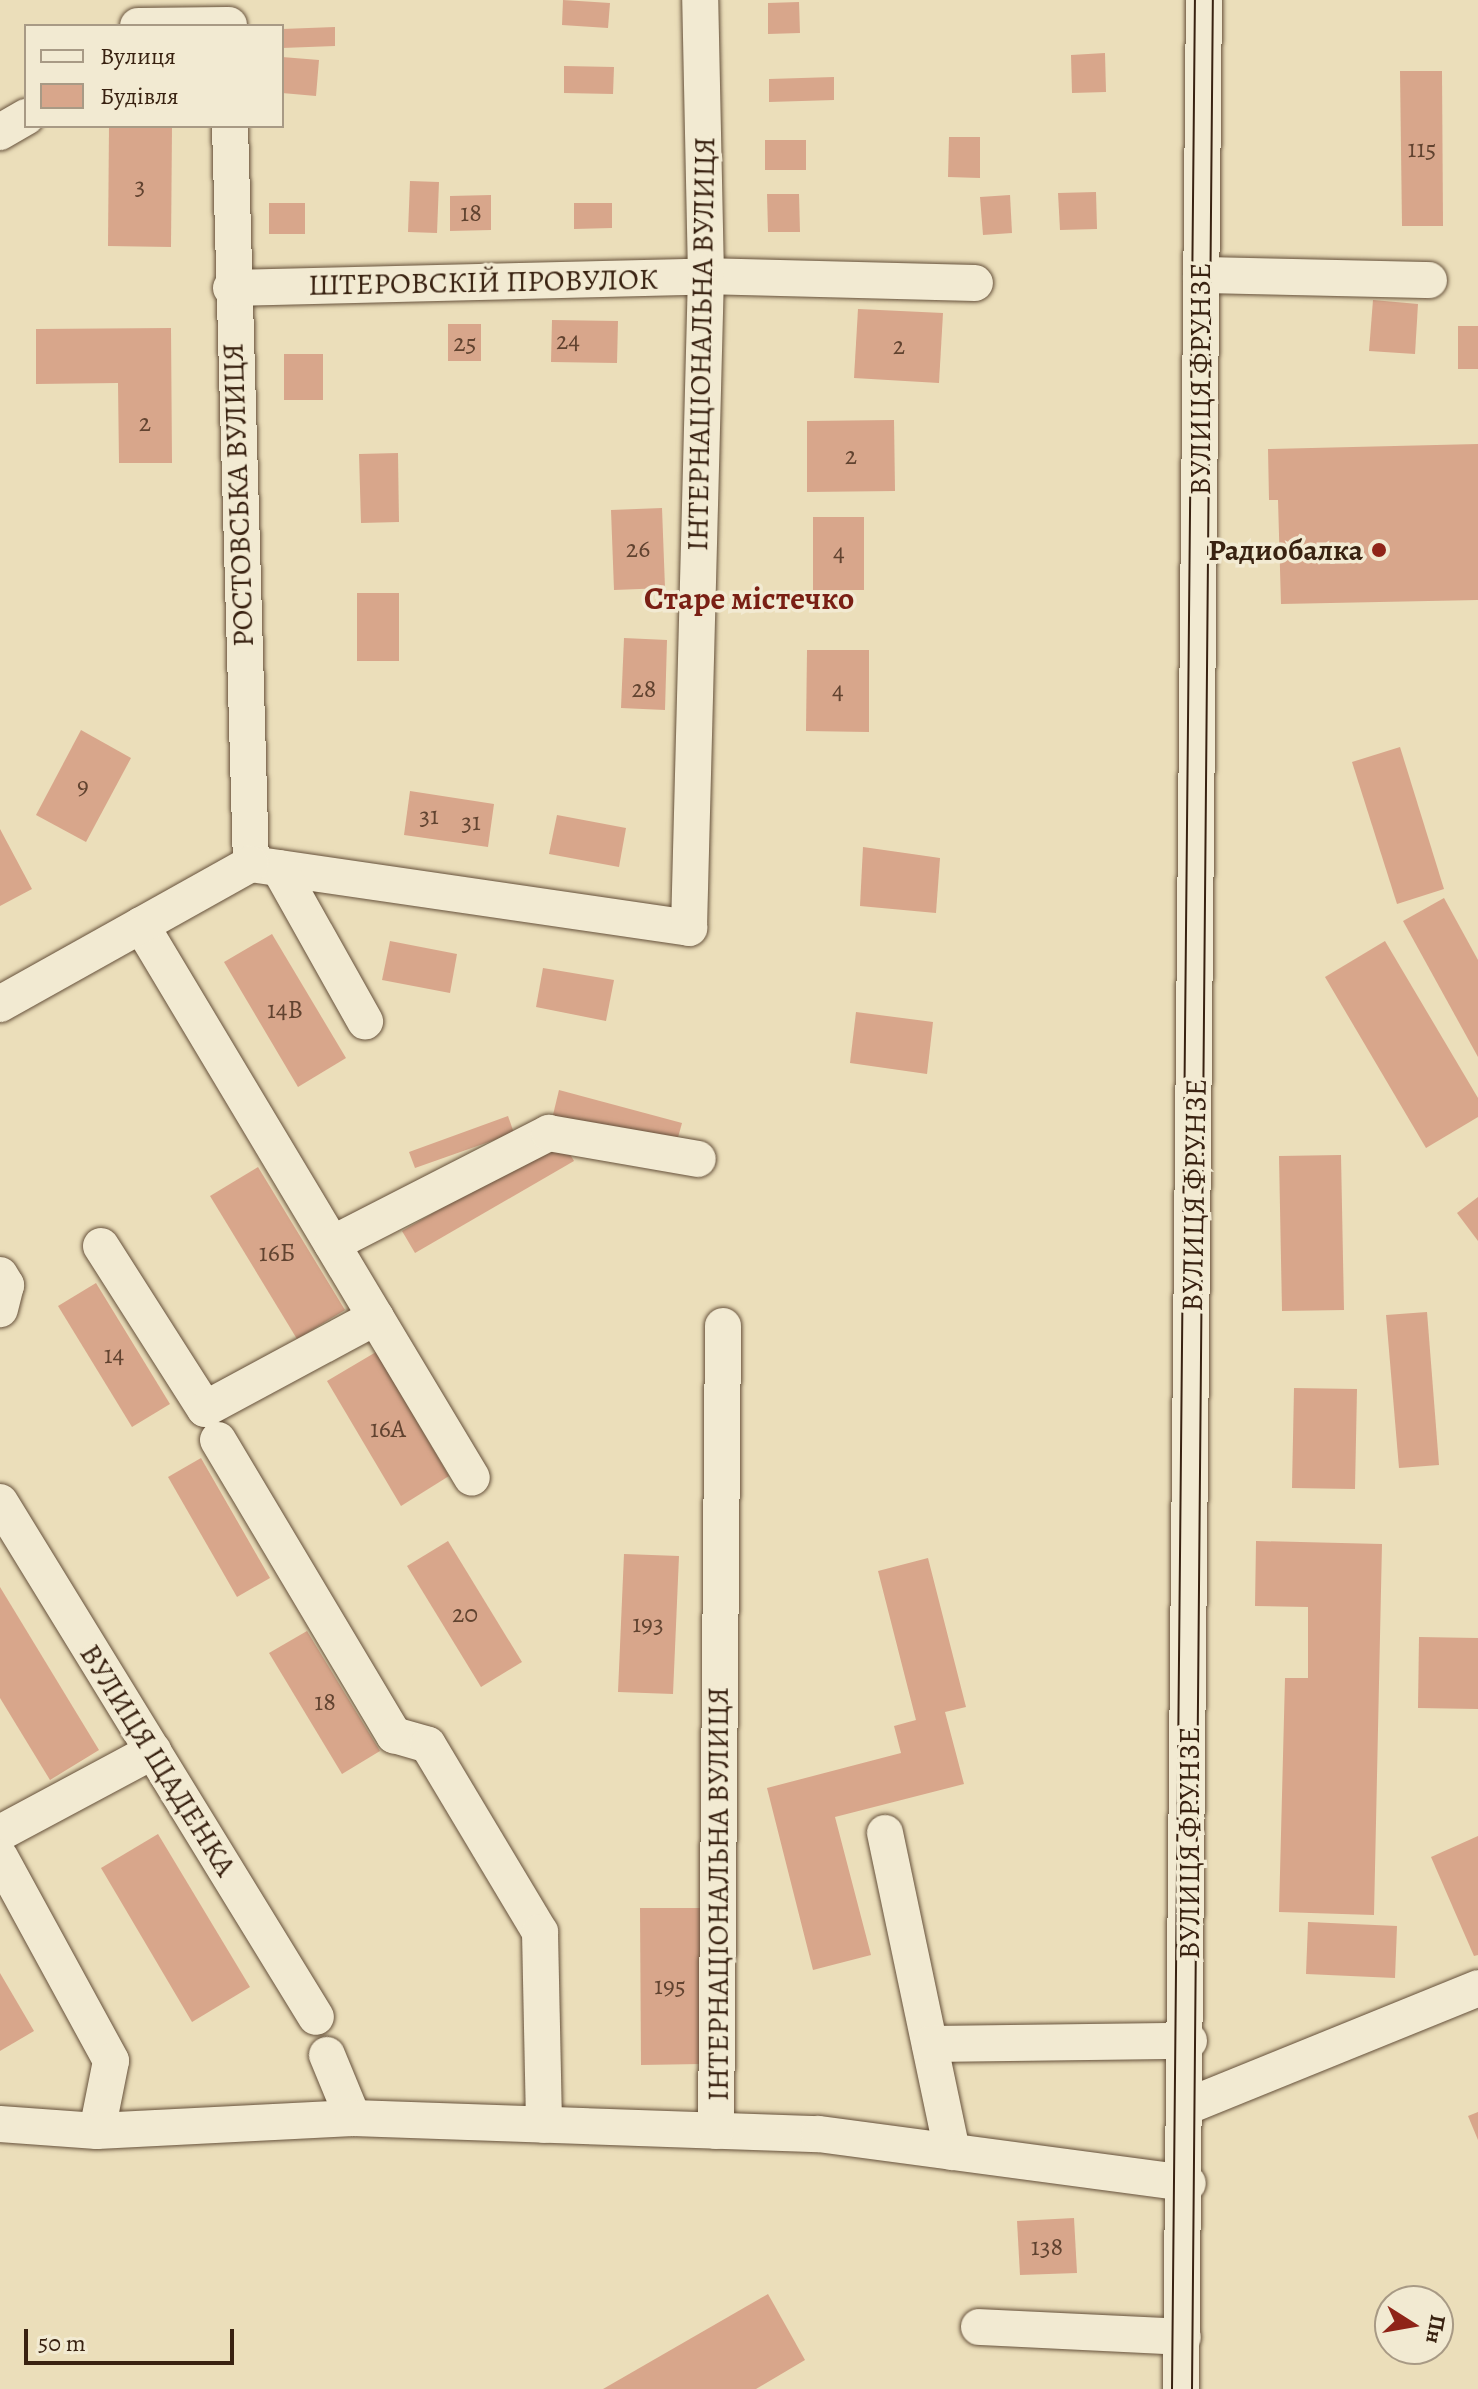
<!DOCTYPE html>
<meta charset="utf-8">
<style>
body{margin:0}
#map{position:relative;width:1478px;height:2389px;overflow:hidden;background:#ebdeba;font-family:Alegreya,serif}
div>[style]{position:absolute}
.building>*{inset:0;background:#d8a68b}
.roads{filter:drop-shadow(0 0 2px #66513b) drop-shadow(0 0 2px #66513b)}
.minor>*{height:36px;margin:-18px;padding:0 18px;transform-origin:18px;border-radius:18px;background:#f2ead2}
.tram>*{height:2px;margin:-1px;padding:0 1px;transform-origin:1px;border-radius:1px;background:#392211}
.dots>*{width:22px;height:22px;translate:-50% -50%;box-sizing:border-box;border:4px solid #f2ead2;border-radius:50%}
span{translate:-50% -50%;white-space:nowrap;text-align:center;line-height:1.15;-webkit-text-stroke:7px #f2ead2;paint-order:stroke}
.number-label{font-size:26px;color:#614330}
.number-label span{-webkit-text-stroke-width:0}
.street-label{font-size:30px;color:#392211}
.poi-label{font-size:30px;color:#392211;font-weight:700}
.right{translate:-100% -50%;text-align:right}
.neighbourhood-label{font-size:32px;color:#7a1f14;font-weight:700}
.legend{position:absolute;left:24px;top:24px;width:260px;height:104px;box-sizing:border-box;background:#f2ead2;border:2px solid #a89a85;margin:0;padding:10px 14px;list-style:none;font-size:24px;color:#392211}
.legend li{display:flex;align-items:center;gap:16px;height:40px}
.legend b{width:40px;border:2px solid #a89a85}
.north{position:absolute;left:1374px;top:2285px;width:80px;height:80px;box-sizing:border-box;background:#f2ead2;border:2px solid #a89a85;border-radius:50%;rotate:101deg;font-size:22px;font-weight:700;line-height:32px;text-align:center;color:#392211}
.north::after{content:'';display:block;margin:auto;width:28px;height:36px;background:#8f2418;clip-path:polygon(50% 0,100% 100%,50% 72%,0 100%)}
.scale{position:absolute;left:24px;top:2329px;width:210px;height:36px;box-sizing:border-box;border:4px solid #392211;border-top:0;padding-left:10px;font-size:24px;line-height:28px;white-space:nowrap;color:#392211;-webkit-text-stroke:6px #f2ead2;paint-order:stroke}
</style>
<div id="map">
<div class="building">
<i style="clip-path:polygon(563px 0,610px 3px,608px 28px,562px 25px)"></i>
<i style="clip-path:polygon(799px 2px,800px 33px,768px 34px,768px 3px)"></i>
<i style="clip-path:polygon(335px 27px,335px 46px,282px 48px,282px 29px)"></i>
<i style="clip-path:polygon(1105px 53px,1106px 92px,1072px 93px,1071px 55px)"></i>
<i style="clip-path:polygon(282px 57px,319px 60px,316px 96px,282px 93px)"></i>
<i style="clip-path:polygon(564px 66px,614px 67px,613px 94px,564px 93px)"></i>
<i style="clip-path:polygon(1400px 71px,1442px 71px,1443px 226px,1402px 226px)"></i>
<i style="clip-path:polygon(834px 77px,834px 100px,769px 102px,769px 79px)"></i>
<i style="clip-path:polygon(109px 126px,172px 126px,171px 247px,108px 246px)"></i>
<i style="clip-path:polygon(949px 137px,980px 137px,980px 178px,948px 177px)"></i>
<i style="clip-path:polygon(765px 140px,806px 140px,806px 170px,765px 170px)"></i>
<i style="clip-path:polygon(410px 181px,439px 182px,437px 233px,408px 232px)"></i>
<i style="clip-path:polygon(1096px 192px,1097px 229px,1060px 230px,1058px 193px)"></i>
<i style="clip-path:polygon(767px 194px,799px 194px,800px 232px,768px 232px)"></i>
<i style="clip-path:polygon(491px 195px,491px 230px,450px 231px,450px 196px)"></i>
<i style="clip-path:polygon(1010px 195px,1012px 233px,983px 235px,980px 197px)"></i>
<i style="clip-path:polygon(269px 203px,305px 203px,305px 234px,269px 234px)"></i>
<i style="clip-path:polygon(574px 203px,612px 203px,612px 228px,574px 229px)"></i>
<i style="clip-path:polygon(1373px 300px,1418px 304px,1415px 354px,1369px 351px)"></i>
<i style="clip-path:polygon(858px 309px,943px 313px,939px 383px,854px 378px)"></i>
<i style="clip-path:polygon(552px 320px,618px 321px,617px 363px,551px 362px)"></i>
<i style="clip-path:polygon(448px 324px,481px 324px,481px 361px,448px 361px)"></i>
<i style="clip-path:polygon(1458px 326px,1478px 326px,1478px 369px,1458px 369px)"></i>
<i style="clip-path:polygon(171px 328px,172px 463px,119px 463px,118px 383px,36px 384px,36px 329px)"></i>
<i style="clip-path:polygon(284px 354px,323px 354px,323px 400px,284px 400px)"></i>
<i style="clip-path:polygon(894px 420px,895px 491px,807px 492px,807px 421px)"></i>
<i style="clip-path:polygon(1478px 444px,1478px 600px,1281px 604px,1278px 500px,1269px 500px,1268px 449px)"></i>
<i style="clip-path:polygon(398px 453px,399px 522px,361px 523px,359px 454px)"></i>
<i style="clip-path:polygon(662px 508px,665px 588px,614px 590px,611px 510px)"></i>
<i style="clip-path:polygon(813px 517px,864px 517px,864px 590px,813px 590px)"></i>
<i style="clip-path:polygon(357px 593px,399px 593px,399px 661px,357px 661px)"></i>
<i style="clip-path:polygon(624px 638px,667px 640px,665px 710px,621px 708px)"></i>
<i style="clip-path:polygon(807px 650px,869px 650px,869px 732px,806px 731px)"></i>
<i style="clip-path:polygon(81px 730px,131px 758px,86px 842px,36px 815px)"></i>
<i style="clip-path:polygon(1400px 747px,1444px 889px,1397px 904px,1352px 762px)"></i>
<i style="clip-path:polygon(410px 791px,494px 804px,488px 847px,404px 835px)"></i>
<i style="clip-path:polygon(557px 815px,626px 828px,619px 867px,549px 854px)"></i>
<i style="clip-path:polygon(0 829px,32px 889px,0 906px)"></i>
<i style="clip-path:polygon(863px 847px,940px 858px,936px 913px,860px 906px)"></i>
<i style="clip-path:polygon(1444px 898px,1478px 960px,1478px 1057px,1403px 921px)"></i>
<i style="clip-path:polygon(272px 934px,346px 1058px,298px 1087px,224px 962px)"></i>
<i style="clip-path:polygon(390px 941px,457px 954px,450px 993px,382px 980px)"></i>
<i style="clip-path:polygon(1385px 941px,1478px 1098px,1478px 1117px,1426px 1148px,1325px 977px)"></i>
<i style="clip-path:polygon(543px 968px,614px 980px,606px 1021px,536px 1007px)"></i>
<i style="clip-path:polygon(856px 1012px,933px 1022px,927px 1074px,850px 1063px)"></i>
<i style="clip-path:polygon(559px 1090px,682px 1123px,674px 1152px,552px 1119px)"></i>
<i style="clip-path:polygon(508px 1116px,514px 1133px,415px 1168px,409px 1152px)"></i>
<i style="clip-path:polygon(561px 1139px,574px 1161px,415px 1253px,402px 1231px)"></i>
<i style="clip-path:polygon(1341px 1155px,1344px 1310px,1282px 1311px,1279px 1156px)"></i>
<i style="clip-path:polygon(258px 1167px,345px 1310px,297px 1339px,210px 1196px)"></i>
<i style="clip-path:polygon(1478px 1197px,1478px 1241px,1457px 1213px)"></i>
<i style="clip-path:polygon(96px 1283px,170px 1404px,132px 1427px,58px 1306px)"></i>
<i style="clip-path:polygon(1427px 1312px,1439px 1465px,1399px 1468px,1386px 1315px)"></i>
<i style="clip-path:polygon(376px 1352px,449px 1476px,401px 1506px,327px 1381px)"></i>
<i style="clip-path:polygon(1294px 1388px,1357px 1389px,1355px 1489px,1292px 1488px)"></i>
<i style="clip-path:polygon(201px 1458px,270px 1578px,237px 1597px,168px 1477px)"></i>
<i style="clip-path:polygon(448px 1541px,522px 1662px,481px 1687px,407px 1566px)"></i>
<i style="clip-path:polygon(1256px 1541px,1382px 1544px,1374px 1915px,1279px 1912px,1285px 1678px,1308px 1678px,1308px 1607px,1255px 1606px)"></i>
<i style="clip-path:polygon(624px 1554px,679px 1556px,673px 1694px,618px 1692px)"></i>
<i style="clip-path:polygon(928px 1558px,966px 1707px,945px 1712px,964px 1784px,835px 1817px,871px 1955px,813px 1970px,767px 1788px,901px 1753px,894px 1726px,916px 1720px,878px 1571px)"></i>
<i style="clip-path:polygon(0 1587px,99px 1750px,50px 1780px,0 1698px)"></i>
<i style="clip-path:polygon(307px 1631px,380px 1751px,342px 1774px,269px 1653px)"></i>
<i style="clip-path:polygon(1419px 1637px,1478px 1638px,1478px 1709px,1418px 1708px)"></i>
<i style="clip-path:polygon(158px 1834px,250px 1987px,192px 2022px,101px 1868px)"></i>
<i style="clip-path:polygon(1478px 1836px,1478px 1955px,1474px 1956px,1431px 1857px)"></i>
<i style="clip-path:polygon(640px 1908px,700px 1908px,701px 2064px,641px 2065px)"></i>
<i style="clip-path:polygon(1308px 1922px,1397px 1926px,1395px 1978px,1306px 1974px)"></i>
<i style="clip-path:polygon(0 1973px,34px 2031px,0 2051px)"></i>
<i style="clip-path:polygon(1478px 2112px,1478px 2140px,1468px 2116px)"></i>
<i style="clip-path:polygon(1074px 2218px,1077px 2273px,1020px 2275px,1017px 2221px)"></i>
<i style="clip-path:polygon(768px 2294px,805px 2360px,756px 2389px,603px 2389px)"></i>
</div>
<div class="roads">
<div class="minor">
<i style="left:138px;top:26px;width:91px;rotate:-0.6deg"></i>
<i style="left:230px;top:126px;width:738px;rotate:88.37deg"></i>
<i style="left:0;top:132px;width:30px;rotate:-30deg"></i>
<i style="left:1201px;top:275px;width:228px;rotate:1.3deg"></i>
<i style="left:231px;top:288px;width:475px;rotate:-1.4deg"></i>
<i style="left:706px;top:276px;width:269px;rotate:1.5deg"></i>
<i style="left:251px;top:864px;width:443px;rotate:8.3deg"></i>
<i style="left:689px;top:928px;width:652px;rotate:-88.51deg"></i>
<i style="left:706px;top:276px;width:276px;rotate:-91.2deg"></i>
<i style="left:279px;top:868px;width:176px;rotate:60.7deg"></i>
<i style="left:141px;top:925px;width:644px;rotate:59.1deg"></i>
<i style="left:0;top:1004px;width:287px;rotate:-29.2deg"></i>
<i style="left:332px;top:1244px;width:244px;rotate:-27.1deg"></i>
<i style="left:549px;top:1133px;width:151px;rotate:9.9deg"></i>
<i style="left:101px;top:1246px;width:193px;rotate:57.5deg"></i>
<i style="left:205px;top:1409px;width:194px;rotate:-28.3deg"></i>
<i style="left:0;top:1275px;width:12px;rotate:59deg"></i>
<i style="left:6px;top:1285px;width:25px;rotate:104deg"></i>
<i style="left:218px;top:1440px;width:344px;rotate:59.2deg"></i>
<i style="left:394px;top:1735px;width:35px;rotate:16deg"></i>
<i style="left:428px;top:1745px;width:218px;rotate:59.1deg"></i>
<i style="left:540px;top:1932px;width:193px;rotate:88.8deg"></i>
<i style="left:0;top:1502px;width:604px;rotate:58.47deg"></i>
<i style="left:0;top:1833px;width:174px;rotate:-28.2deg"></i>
<i style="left:885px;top:1833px;width:326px;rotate:78.1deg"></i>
<i style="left:0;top:1857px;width:232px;rotate:61.4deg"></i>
<i style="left:111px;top:2061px;width:71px;rotate:101.3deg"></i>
<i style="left:930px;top:2044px;width:259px;rotate:-0.7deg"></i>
<i style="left:327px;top:2055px;width:68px;rotate:67.6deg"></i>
<i style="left:1188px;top:2106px;width:313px;rotate:-22.1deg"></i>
<i style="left:0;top:2124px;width:97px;rotate:4.1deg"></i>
<i style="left:97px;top:2131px;width:256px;rotate:-2.9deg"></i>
<i style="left:353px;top:2118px;width:466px;rotate:2deg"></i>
<i style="left:819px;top:2134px;width:372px;rotate:7.6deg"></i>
<i style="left:716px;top:2131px;width:805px;rotate:-89.5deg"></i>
<i style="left:979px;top:2327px;width:204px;rotate:2.8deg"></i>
<i style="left:1181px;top:2389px;width:2389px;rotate:-89.45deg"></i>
</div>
</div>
<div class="tram">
<i style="left:1172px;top:2389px;width:2389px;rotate:-89.45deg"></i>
<i style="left:1192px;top:2389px;width:2389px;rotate:-89.5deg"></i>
</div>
<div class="dots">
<i style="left:1379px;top:550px;background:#8f2418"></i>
</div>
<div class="number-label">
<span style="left:1422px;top:149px">115</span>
<span style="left:140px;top:186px">3</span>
<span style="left:471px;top:213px">18</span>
<span style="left:568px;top:341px">24</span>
<span style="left:465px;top:343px">25</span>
<span style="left:899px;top:346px">2</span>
<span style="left:145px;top:423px">2</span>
<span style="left:851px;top:456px">2</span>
<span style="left:638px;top:549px">26</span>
<span style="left:839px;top:553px">4</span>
<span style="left:644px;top:689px">28</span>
<span style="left:838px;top:691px">4</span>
<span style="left:83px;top:786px">9</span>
<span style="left:429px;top:816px">31</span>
<span style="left:471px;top:822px">31</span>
<span style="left:285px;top:1010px">14В</span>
<span style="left:277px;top:1253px">16Б</span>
<span style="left:114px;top:1355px">14</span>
<span style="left:388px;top:1429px">16А</span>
<span style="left:465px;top:1614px">20</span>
<span style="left:648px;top:1624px">193</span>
<span style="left:325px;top:1702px">18</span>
<span style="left:670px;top:1986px">195</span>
<span style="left:1047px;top:2247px">138</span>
</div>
<div class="street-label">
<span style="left:483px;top:282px;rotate:-1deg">ШТЕРОВСКІЙ ПРОВУЛОК</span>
<span style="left:701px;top:344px;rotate:-89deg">ІНТЕРНАЦІОНАЛЬНА ВУЛИЦЯ</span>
<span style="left:1200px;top:379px;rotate:-90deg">ВУЛИЦЯ ФРУНЗЕ</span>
<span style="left:238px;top:495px;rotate:-92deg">РОСТОВСЬКА ВУЛИЦЯ</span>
<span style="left:1194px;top:1195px;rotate:-89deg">ВУЛИЦЯ ФРУНЗЕ</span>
<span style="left:158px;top:1760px;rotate:58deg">ВУЛИЦЯ ЩАДЕНКА</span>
<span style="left:1189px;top:1843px;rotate:-90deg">ВУЛИЦЯ ФРУНЗЕ</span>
<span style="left:718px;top:1894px;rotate:-90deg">ІНТЕРНАЦІОНАЛЬНА ВУЛИЦЯ</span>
</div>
<div class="poi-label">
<span class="right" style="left:1363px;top:550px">Радиобалка</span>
</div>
<div class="neighbourhood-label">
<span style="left:749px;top:598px">Старе містечко</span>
</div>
<ul class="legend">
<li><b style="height:10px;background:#f2ead2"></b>Вулиця</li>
<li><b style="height:22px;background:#d8a68b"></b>Будівля</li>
</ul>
<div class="north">Пн</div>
<div class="scale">50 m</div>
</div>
